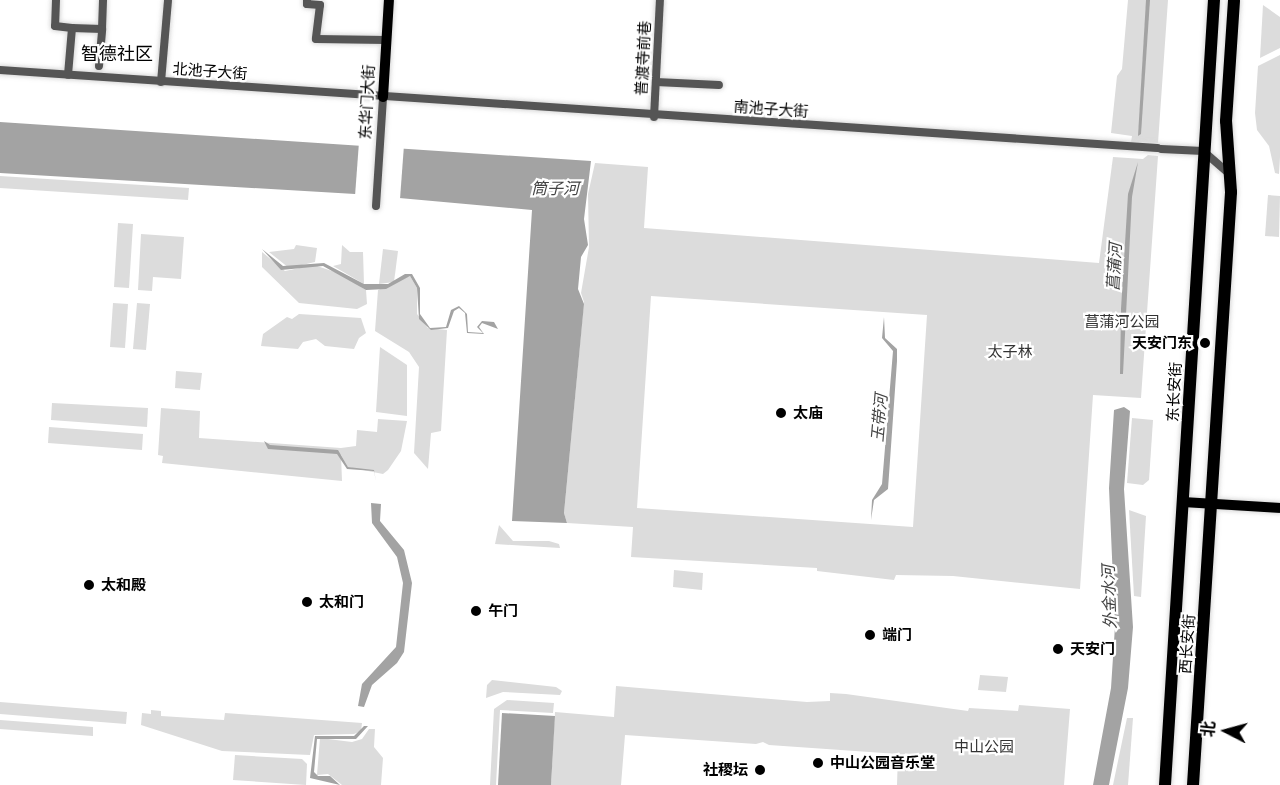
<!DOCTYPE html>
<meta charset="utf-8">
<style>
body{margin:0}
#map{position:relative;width:1280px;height:785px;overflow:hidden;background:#fff;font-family:"Golos Text","Noto Sans SC",sans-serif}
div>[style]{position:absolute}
.green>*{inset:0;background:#dcdcdc}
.water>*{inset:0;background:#a3a3a3}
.pier>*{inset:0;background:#fff}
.roads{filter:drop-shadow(0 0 2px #dbdbdb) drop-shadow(0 0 2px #dbdbdb)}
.minor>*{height:8px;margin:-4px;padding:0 4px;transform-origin:4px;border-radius:4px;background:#555}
.major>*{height:10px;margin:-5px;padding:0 5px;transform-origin:5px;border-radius:5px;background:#000}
.highway>*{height:12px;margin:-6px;padding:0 6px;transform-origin:6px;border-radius:6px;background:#000}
.dots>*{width:16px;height:16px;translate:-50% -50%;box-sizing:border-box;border:3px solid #fff;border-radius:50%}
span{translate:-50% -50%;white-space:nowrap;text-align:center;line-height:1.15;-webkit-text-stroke:4.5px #fff;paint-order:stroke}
.street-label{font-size:15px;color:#000}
.park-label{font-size:15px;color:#333}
.poi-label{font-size:15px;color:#000;font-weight:700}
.right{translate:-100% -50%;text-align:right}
.left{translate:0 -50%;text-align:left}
.water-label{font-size:16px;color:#444;font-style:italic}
.quarter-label{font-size:18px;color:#000}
.north{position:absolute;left:1196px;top:701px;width:60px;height:60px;-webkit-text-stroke:4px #fff;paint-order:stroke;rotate:276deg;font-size:16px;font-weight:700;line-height:24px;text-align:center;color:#000}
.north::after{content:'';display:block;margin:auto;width:21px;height:27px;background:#000;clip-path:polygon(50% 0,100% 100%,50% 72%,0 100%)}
</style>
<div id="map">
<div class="green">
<i style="clip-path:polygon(1128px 0,1168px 0,1158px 143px,1131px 142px,1132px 136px,1111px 133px,1117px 76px,1122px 69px)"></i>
<i style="clip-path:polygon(1263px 5px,1280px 17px,1280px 48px,1260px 58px)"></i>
<i style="clip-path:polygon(1280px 55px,1280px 157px,1279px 174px,1275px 173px,1269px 146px,1257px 130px,1255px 113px,1258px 66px)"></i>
<i style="clip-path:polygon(evenodd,1148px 155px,1158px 156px,1141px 398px,1093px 395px,1080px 589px,953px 576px,896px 575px,894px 580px,817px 571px,817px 568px,631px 557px,633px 527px,567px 523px,564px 513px,584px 302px,581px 293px,589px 247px,588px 194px,595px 163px,648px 167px,644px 228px,1099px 263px,1113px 157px,1143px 159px,1148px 155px,651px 296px,927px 315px,913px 527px,637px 508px,651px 296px)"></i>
<i style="clip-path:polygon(0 176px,189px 188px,188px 200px,0 188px)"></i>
<i style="clip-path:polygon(1268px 195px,1280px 196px,1279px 237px,1265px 236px)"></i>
<i style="clip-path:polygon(118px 223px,133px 224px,129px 288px,114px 287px)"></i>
<i style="clip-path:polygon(141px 234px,184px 237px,181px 279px,153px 277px,152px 291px,138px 290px)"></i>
<i style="clip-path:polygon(296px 245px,317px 248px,315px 262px,289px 268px,269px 252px,294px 249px)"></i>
<i style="clip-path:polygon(342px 245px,350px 252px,363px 252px,364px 284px,333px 266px,341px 264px)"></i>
<i style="clip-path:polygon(383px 249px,398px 251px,394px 282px,379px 284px)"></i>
<i style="clip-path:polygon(262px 252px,285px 271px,314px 265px,341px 274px,366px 290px,367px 304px,357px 309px,299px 303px,262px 267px)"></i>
<i style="clip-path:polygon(410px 276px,417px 288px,417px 314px,428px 328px,447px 330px,441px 431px,431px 433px,428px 469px,414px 453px,419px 367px,409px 352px,375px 331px,378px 290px)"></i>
<i style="clip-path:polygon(113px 303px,128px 304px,125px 348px,110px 347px)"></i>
<i style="clip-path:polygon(137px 303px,150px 304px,146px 350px,133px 349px)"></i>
<i style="clip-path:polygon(299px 314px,361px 318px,366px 333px,359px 338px,354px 349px,325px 346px,316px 339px,303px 342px,298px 349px,261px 346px,263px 334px,287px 317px,292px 319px)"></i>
<i style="clip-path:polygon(380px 347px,407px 365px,407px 416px,376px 412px)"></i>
<i style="clip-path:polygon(176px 371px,202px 373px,200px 390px,175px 388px)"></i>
<i style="clip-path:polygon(52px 403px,148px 408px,147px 427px,51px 420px)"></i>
<i style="clip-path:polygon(161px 408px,200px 411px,199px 438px,341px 448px,356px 446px,357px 430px,377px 432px,378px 419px,407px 421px,401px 451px,388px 470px,383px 474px,348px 467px,341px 455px,342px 481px,162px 463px,163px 456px,158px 455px)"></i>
<i style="clip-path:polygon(1132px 418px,1153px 420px,1149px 480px,1143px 485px,1127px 483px)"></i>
<i style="clip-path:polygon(49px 427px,143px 434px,142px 450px,48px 443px)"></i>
<i style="clip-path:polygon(1129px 510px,1146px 516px,1141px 597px,1134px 596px)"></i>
<i style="clip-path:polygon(499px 525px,513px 541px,549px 541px,559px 544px,560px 548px,495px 544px)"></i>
<i style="clip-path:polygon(674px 570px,703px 573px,702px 590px,673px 587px)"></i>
<i style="clip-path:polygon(980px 675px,1008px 677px,1006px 692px,978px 690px)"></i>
<i style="clip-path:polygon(492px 680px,556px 687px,562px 691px,560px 695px,503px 692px,486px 698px,487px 685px)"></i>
<i style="clip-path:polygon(616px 686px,807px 702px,830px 701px,830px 693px,846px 694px,968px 711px,969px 708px,1018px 711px,1019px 705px,1070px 709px,1064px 785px,897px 785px,898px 754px,769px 745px,763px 742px,756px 744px,625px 735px,621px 785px,551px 785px,555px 712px,614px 717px)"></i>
<i style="clip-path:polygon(507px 700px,554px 703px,553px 713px,500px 710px,496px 785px,490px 785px,494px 709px)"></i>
<i style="clip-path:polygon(0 702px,127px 712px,126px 724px,0 714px)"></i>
<i style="clip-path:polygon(151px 710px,161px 711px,161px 716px,224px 720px,225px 713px,362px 723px,361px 731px,354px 734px,314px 735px,310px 755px,222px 751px,141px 725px,142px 713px,151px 714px)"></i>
<i style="clip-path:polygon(1127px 718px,1133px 718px,1128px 785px,1113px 785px)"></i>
<i style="clip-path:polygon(0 720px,93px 727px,93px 736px,0 729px)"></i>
<i style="clip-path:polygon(369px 729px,375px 729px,374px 747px,383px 758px,381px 785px,342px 785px,328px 774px,317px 775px,320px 738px,352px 742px,362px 739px)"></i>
<i style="clip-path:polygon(235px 755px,302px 759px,307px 764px,306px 785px,233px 780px)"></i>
</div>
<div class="water">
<i style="clip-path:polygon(1146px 0,1150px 0,1141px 134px,1138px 136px)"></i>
<i style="clip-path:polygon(0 122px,591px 161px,584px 219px,588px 245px,581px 257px,578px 289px,584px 304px,564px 513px,567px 523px,512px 521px,532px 210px,355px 194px,0 173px)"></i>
<i style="clip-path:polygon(1138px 162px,1132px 197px,1123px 374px,1120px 374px,1121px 309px,1128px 194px)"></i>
<i style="clip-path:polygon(262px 249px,283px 266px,324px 263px,364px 284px,388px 284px,405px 274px,412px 274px,420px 288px,420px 314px,430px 328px,446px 327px,451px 310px,459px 306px,467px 314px,468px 332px,483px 333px,477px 327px,482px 321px,494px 322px,498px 329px,482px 323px,479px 327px,484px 334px,467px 333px,465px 313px,459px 308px,454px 311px,448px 328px,431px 330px,419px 319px,417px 288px,410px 276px,386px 289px,366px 290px,323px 266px,281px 270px)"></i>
<i style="clip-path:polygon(884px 317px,885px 338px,897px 349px,897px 361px,888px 489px,874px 500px,871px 520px,872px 500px,882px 484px,893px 351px,882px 338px)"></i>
<i style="clip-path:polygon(1124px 407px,1130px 411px,1124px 489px,1133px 627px,1128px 688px,1109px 785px,1093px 785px,1111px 688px,1115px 626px,1109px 488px,1114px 410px)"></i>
<i style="clip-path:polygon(264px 441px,270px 445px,338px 450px,348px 467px,374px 470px,376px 482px,374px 471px,347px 469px,337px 454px,268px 449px)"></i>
<i style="clip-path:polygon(371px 503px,381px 504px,380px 521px,404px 550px,412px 583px,404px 652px,397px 663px,372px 685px,364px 707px,358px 706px,362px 684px,396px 647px,403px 583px,397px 557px,372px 523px)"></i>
<i style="clip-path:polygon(502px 713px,555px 716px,551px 785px,498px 785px)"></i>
<i style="clip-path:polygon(364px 726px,368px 726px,356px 739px,317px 739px,314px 772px,318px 776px,330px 776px,340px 785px,310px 778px,315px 736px,354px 736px)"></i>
</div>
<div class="pier">
<i style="clip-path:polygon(359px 142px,404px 145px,400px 199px,355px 196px)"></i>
</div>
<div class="roads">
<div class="minor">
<i style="left:56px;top:0;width:26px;rotate:92deg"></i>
<i style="left:55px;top:26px;width:17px;rotate:7deg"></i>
<i style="left:72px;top:28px;width:47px;rotate:94.9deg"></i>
<i style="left:307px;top:0;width:4px;rotate:90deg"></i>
<i style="left:307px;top:4px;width:13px;rotate:4deg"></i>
<i style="left:320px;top:5px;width:34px;rotate:97deg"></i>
<i style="left:316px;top:39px;width:70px;rotate:0.8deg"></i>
<i style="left:72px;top:28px;width:30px;rotate:2deg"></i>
<i style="left:102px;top:29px;width:29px;rotate:-88deg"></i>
<i style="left:99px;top:66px;width:37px;rotate:-85deg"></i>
<i style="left:0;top:70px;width:1160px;rotate:3.86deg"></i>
<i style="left:161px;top:82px;width:82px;rotate:-85.1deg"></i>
<i style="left:656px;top:82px;width:63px;rotate:2.7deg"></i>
<i style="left:654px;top:117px;width:117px;rotate:-87.1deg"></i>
<i style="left:1161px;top:149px;width:42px;rotate:2.7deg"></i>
<i style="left:1203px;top:151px;width:35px;rotate:41deg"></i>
<i style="left:376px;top:206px;width:109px;rotate:-86.3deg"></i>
</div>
<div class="major">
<i style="left:383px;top:97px;width:97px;rotate:-86.5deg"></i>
<i style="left:1184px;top:502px;width:96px;rotate:3.6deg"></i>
</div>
<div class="highway">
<i style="left:1165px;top:785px;width:787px;rotate:-86.43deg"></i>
<i style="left:1193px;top:785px;width:594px;rotate:-86.33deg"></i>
<i style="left:1231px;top:192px;width:71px;rotate:-94deg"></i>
<i style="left:1226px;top:121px;width:121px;rotate:-86.2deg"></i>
</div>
</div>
<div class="dots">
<i style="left:1205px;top:343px;background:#000"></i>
<i style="left:781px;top:413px;background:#000"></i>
<i style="left:89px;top:585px;background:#000"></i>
<i style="left:307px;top:602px;background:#000"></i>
<i style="left:476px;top:611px;background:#000"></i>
<i style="left:870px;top:635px;background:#000"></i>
<i style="left:1058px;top:649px;background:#000"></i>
<i style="left:818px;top:763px;background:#000"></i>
<i style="left:760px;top:770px;background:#000"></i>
</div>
<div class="street-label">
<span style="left:643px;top:58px;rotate:-87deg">普渡寺前巷</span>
<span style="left:210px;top:71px;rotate:4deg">北池子大街</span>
<span style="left:367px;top:102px;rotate:-87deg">东华门大街</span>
<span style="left:771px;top:109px;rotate:4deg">南池子大街</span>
<span style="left:1174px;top:392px;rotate:-87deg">东长安街</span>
<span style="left:1187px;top:644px;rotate:-86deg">西长安街</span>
</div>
<div class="park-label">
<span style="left:1122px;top:322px">菖蒲河公园</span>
<span style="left:1010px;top:352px">太子林</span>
<span style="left:984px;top:747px">中山公园</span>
</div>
<div class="poi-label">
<span class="right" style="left:1192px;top:343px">天安门东</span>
<span class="left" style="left:793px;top:413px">太庙</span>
<span class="left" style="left:101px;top:585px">太和殿</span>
<span class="left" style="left:319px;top:602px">太和门</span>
<span class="left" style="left:488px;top:611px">午门</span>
<span class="left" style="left:882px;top:635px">端门</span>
<span class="left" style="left:1070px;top:649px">天安门</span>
<span class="left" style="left:830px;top:763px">中山公园音乐堂</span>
<span class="right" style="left:748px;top:770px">社稷坛</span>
</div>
<div class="water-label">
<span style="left:555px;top:188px">筒子河</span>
<span style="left:1114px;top:267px;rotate:-87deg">菖蒲河</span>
<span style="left:879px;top:418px;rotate:-85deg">玉带河</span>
<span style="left:1109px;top:597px;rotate:-92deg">外金水河</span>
</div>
<div class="quarter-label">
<span style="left:117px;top:53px">智德社区</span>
</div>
<div class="north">北</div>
</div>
